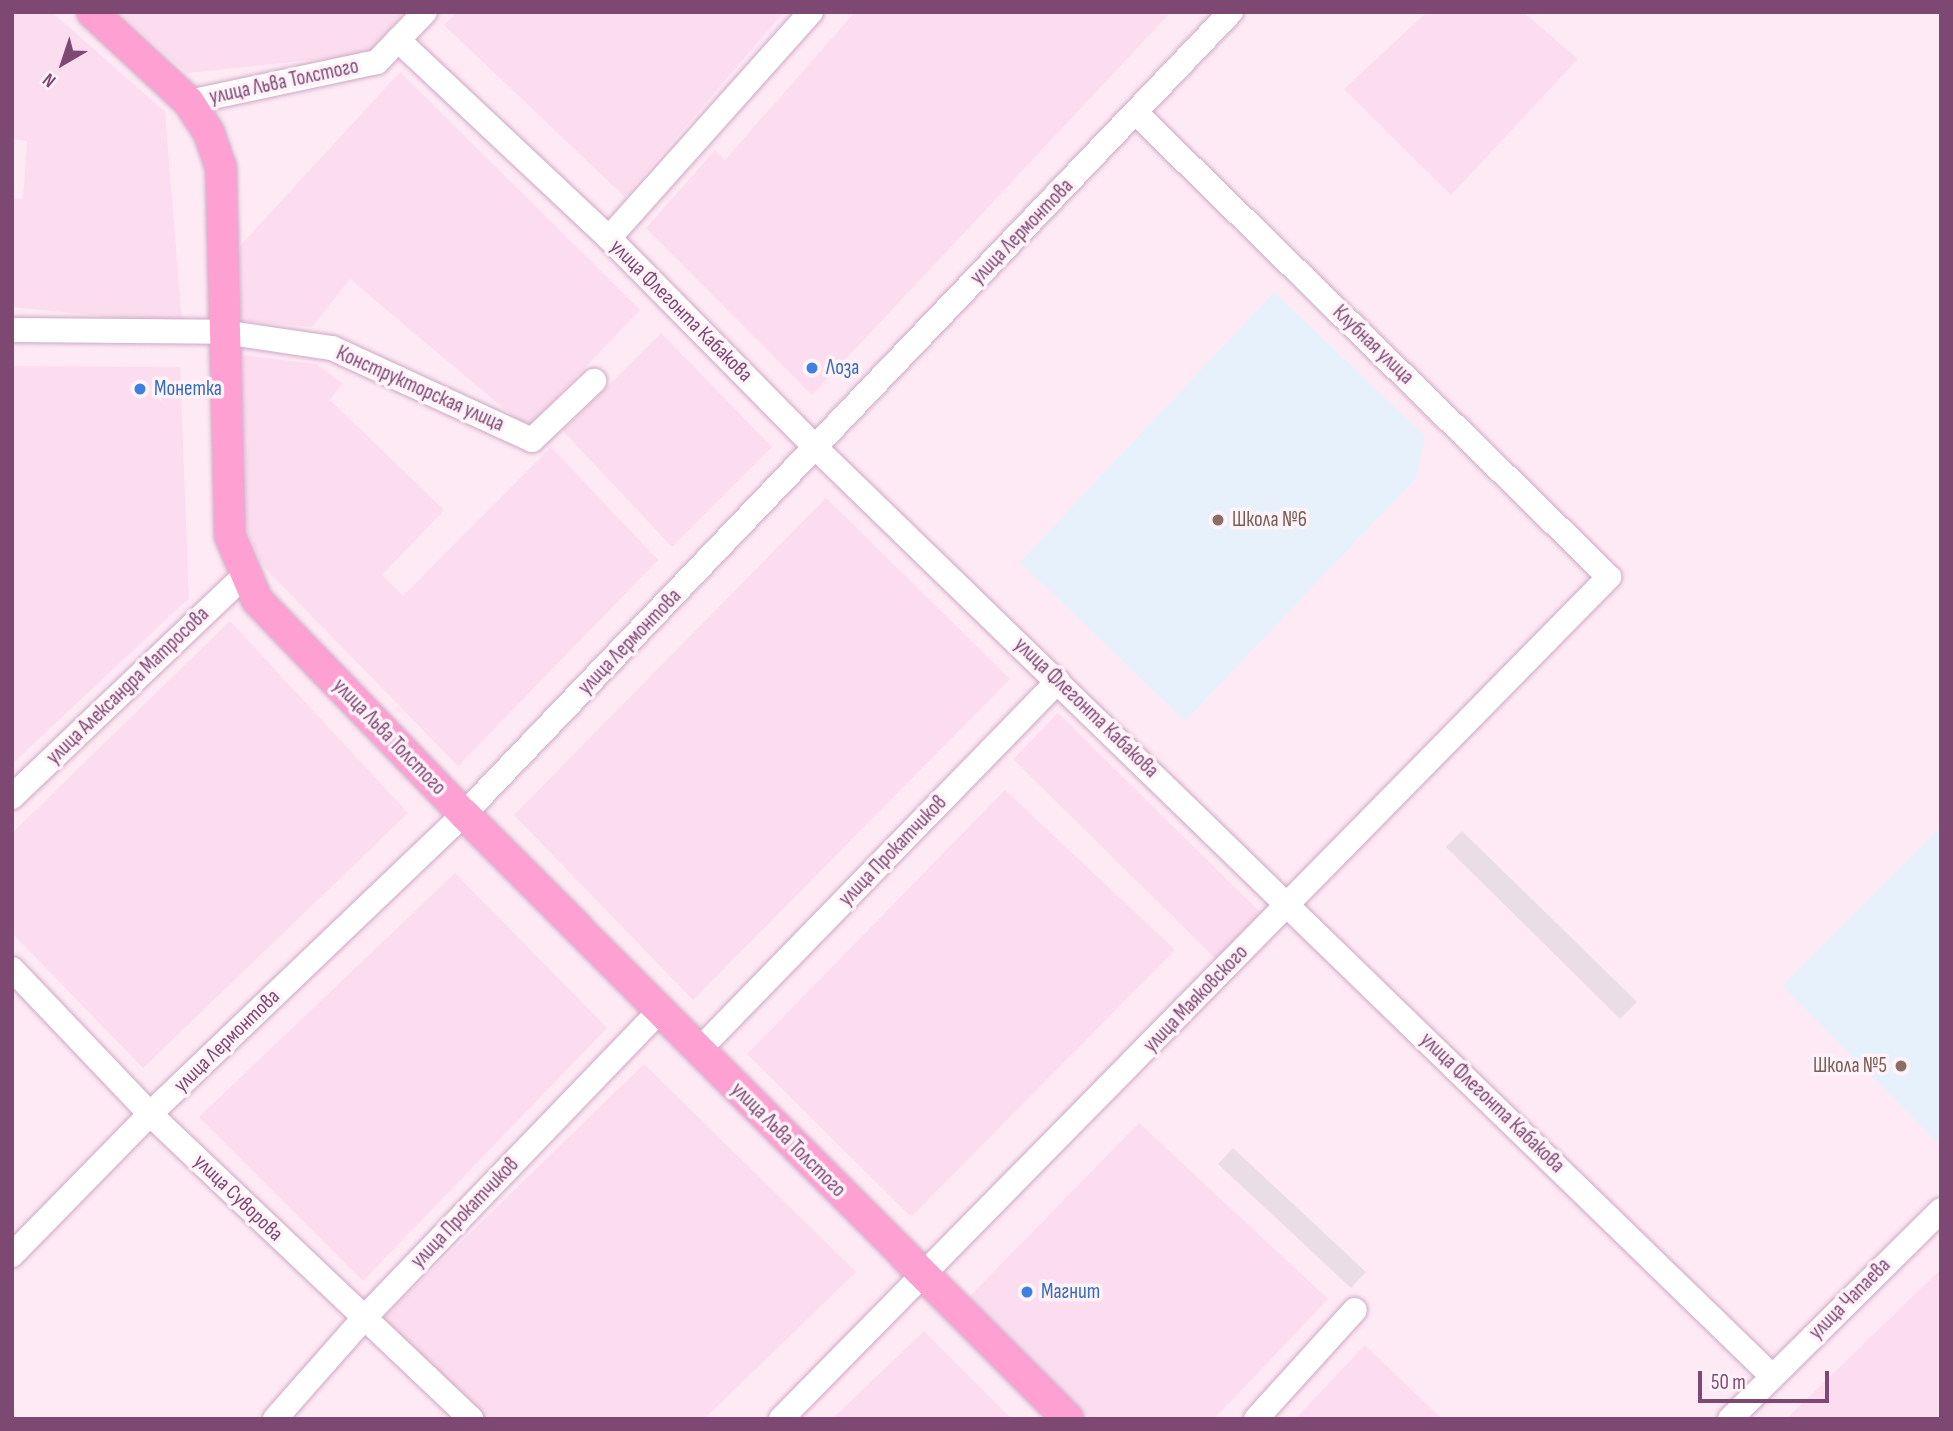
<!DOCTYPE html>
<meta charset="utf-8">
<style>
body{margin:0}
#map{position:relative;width:1953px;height:1431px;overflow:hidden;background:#feeaf5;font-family:"Sofia Sans Condensed",sans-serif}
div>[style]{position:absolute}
.residential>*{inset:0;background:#fcddef}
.industrial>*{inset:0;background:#ebdde6}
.education>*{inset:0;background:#e6f1fb}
.roads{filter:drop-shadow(0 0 2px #cea8c4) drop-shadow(0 0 2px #cea8c4)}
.minor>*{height:24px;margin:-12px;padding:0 12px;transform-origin:12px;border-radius:12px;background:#fff}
.major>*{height:30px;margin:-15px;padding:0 15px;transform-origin:15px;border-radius:15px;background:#ffa0d2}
.dots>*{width:19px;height:19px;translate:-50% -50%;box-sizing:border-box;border:4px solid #fff2f9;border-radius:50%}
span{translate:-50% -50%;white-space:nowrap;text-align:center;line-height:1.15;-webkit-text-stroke:7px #fff2f9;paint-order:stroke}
.street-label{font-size:21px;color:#7d4973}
.shop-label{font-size:21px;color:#366cbe}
.left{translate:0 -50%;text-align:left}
.education-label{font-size:21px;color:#785e54}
.right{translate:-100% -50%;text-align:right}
.frame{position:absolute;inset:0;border:14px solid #7d4973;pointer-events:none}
.north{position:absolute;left:28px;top:28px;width:70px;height:70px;-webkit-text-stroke:5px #fff2f9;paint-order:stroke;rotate:219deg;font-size:19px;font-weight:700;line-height:28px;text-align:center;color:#7d4973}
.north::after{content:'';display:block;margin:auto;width:24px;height:32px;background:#7d4973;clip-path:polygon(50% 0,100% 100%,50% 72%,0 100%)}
.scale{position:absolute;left:1698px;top:1371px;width:131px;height:32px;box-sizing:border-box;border:4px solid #7d4973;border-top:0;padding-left:9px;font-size:21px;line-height:24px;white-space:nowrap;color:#7d4973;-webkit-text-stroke:5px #fff2f9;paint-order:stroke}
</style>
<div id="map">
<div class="residential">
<i style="clip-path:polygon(12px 12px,52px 12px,165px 112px,182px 324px,12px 307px,12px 199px,23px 199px,27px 141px,12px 139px)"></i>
<i style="clip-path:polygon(118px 12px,404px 12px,368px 54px,187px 73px)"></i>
<i style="clip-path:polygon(457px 12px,784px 12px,625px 197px,444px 25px)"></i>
<i style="clip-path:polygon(855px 12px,1171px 12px,812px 395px,646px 228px,715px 150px,725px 160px)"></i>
<i style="clip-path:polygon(1427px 12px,1523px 12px,1578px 59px,1451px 195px,1344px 89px)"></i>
<i style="clip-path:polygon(400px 72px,640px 310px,527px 428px,350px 279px,312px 327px,241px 321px,240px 246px)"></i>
<i style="clip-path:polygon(661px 333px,772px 447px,672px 547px,563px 431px)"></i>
<i style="clip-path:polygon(242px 355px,316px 364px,342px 383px,330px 400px,444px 510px,382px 575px,403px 596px,551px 447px,658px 560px,458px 766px,262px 565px,247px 530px)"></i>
<i style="clip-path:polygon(12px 366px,180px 367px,189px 598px,12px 764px)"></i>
<i style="clip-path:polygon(826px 498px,1010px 679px,693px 1000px,514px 815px)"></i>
<i style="clip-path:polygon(230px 621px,408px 813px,143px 1068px,12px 933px,12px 833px)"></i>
<i style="clip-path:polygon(1058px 713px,1261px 913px,1216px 959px,1013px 759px)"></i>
<i style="clip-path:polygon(1005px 790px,1175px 950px,911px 1217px,747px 1054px)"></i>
<i style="clip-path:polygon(455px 873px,607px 1028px,363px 1281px,199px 1117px)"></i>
<i style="clip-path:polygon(644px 1064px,856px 1272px,704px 1419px,484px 1419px,383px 1318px)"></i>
<i style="clip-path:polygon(1139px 1123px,1328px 1299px,1214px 1419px,1087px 1419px,968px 1298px)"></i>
<i style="clip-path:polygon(1941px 1269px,1941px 1419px,1786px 1419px)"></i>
<i style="clip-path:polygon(924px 1331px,1012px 1419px,832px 1419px)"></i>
<i style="clip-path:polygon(1365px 1345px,1442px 1419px,1295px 1419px)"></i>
</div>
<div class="industrial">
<i style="clip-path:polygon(1462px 831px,1637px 1002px,1620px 1019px,1446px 847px)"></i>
<i style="clip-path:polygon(1233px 1148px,1366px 1272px,1351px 1288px,1218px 1164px)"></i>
</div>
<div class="education">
<i style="clip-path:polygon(1274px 292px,1425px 436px,1416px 478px,1185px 721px,1020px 562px)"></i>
<i style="clip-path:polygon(1941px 827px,1941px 1146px,1782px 986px)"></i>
</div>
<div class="roads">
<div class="minor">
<i style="left:398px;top:40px;width:289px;rotate:43.2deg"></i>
<i style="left:609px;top:238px;width:295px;rotate:45.4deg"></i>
<i style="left:816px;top:448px;width:1332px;rotate:44.15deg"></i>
<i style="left:189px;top:102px;width:192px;rotate:-12deg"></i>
<i style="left:377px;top:62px;width:69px;rotate:-46.2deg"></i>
<i style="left:609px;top:238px;width:303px;rotate:-48.2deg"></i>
<i style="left:12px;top:330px;width:211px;rotate:0.5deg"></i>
<i style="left:223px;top:332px;width:110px;rotate:8.4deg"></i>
<i style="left:332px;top:348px;width:220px;rotate:24.7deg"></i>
<i style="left:532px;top:440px;width:86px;rotate:-43.6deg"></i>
<i style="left:12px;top:797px;width:322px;rotate:-43.6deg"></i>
<i style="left:12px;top:969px;width:200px;rotate:46.4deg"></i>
<i style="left:150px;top:1114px;width:443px;rotate:43.5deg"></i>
<i style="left:698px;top:1051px;width:516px;rotate:-45.78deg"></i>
<i style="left:12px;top:1255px;width:197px;rotate:-45.6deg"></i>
<i style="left:150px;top:1114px;width:434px;rotate:-43.7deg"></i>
<i style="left:464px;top:814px;width:1110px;rotate:-46.28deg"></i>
<i style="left:275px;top:1419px;width:135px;rotate:-48.6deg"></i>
<i style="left:364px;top:1318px;width:426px;rotate:-46.1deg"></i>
<i style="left:781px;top:1419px;width:1181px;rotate:-45.48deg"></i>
<i style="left:1609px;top:577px;width:663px;rotate:-135.55deg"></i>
<i style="left:1256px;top:1419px;width:147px;rotate:-47.8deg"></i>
<i style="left:1730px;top:1419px;width:297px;rotate:-44.7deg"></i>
</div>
<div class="major">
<i style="left:92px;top:12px;width:132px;rotate:42.9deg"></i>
<i style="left:189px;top:102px;width:37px;rotate:57deg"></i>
<i style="left:209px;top:133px;width:36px;rotate:71deg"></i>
<i style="left:221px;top:167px;width:369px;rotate:88.6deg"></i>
<i style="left:230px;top:536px;width:69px;rotate:67.1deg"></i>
<i style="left:257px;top:600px;width:298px;rotate:46deg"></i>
<i style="left:464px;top:814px;width:855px;rotate:45.05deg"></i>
</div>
</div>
<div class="dots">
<i style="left:812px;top:368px;background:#3f7fe0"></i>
<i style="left:140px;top:389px;background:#3f7fe0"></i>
<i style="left:1218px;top:520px;background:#8d6e63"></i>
<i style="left:1901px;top:1066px;background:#8d6e63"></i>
<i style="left:1027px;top:1292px;background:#3f7fe0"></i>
</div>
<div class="street-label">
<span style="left:284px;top:82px;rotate:-12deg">улица Льва Толстого</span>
<span style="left:1022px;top:232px;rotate:-46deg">улица Лермонтова</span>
<span style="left:681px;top:311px;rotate:45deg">улица Флегонта Кабакова</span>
<span style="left:1373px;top:345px;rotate:44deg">Клубная улица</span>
<span style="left:420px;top:389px;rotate:24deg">Конструкторская улица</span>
<span style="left:630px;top:642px;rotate:-46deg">улица Лермонтова</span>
<span style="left:128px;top:686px;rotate:-44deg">улица Александра Матросова</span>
<span style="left:1086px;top:708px;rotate:44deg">улица Флегонта Кабакова</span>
<span style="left:389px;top:737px;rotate:46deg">улица Льва Толстого</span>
<span style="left:893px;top:851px;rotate:-46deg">улица Прокатчиков</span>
<span style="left:1196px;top:999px;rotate:-46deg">улица Маяковского</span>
<span style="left:227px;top:1041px;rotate:-44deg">улица Лермонтова</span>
<span style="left:1492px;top:1103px;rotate:44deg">улица Флегонта Кабакова</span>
<span style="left:788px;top:1140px;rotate:45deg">улица Льва Толстого</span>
<span style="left:238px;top:1198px;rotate:44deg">улица Суворова</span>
<span style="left:465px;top:1213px;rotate:-46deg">улица Прокатчиков</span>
<span style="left:1850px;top:1299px;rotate:-45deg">улица Чапаева</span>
</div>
<div class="shop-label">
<span class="left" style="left:826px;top:368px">Лоза</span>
<span class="left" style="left:154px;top:389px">Монетка</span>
<span class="left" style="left:1041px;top:1292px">Магнит</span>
</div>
<div class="education-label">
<span class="left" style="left:1232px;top:520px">Школа №6</span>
<span class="right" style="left:1887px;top:1066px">Школа №5</span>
</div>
<div class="frame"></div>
<div class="north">N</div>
<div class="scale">50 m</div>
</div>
